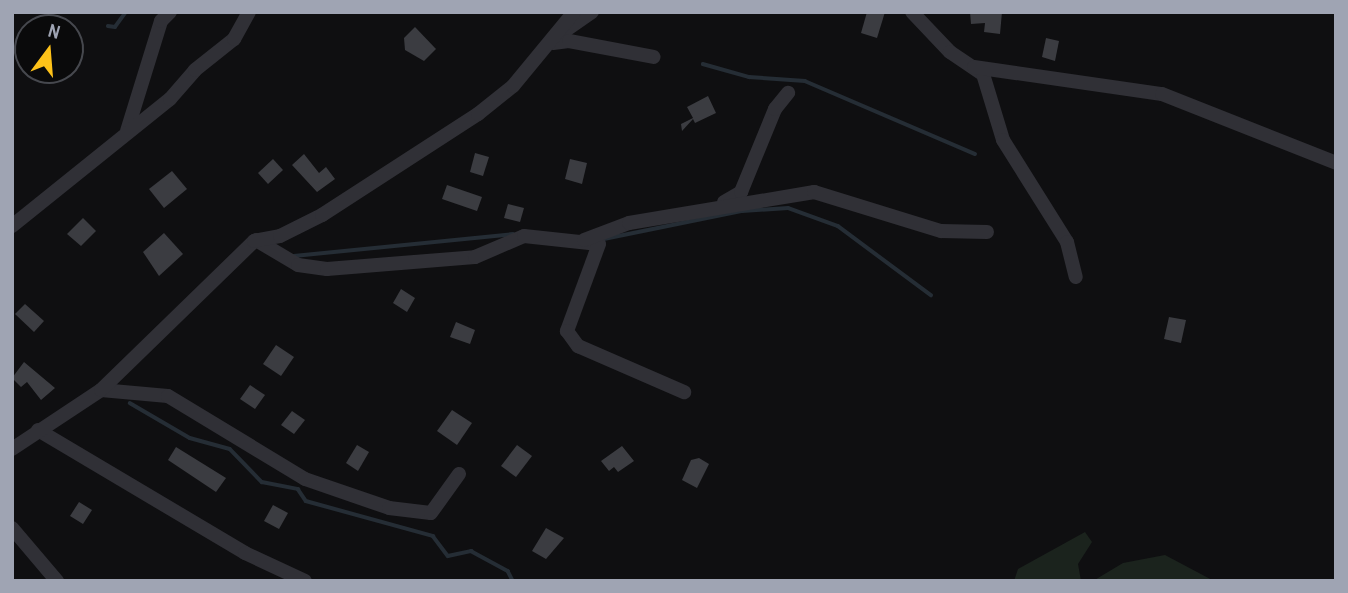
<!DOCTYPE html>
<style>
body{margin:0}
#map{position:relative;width:1348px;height:593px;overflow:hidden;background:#0f0f11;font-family:"Archivo Narrow",sans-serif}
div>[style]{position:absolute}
.green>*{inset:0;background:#1b231d}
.stream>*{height:3.5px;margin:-1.75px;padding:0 1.75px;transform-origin:1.75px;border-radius:1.75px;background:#252d35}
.building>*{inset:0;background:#3b3c41}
.minor>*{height:14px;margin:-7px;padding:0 7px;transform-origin:7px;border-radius:7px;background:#303036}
span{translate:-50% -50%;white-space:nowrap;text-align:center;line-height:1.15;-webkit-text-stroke:5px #0a0a0b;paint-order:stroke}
.frame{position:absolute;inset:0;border:14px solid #9fa4b3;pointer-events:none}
.north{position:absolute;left:14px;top:14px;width:70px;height:70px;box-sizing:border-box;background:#0a0a0b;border:2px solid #46484e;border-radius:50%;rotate:16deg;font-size:19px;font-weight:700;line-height:28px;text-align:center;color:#9fa4b3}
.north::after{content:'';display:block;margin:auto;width:24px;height:32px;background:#fec219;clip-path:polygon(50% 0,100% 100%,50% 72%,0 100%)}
</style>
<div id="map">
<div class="green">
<i style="clip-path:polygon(1085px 532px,1092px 542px,1078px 564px,1081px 581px,1014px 581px,1018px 569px)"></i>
<i style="clip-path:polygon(1165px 555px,1214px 581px,1093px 581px,1123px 563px)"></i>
</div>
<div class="stream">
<i style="left:108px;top:26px;width:7px;rotate:8deg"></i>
<i style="left:115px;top:27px;width:19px;rotate:-54deg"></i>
<i style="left:703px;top:64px;width:48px;rotate:15.8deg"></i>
<i style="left:749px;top:77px;width:56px;rotate:4.1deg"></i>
<i style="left:805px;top:81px;width:185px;rotate:23.2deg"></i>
<i style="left:604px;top:239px;width:141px;rotate:-11.5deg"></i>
<i style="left:742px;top:211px;width:46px;rotate:-3.7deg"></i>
<i style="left:788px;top:208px;width:53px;rotate:19.8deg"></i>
<i style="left:838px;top:226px;width:116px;rotate:36.6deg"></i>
<i style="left:294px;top:256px;width:220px;rotate:-5.7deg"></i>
<i style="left:130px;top:403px;width:69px;rotate:30.3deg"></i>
<i style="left:190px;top:438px;width:41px;rotate:15.4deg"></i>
<i style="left:230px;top:449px;width:46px;rotate:45.9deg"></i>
<i style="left:262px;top:482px;width:37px;rotate:11deg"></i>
<i style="left:298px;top:489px;width:14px;rotate:56deg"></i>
<i style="left:306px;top:501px;width:132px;rotate:15.4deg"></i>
<i style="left:433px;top:536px;width:25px;rotate:53deg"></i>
<i style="left:448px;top:556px;width:24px;rotate:-12deg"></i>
<i style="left:471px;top:551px;width:42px;rotate:28.4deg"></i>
<i style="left:508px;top:571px;width:11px;rotate:63deg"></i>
</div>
<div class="building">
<i style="clip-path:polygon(867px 12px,885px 12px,877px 38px,861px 33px)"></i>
<i style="clip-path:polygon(970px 12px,1002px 12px,1000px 34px,984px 32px,985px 23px,971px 24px)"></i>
<i style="clip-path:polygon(415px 27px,436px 49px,424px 61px,405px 50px,404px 38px)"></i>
<i style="clip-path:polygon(1046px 38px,1059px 41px,1055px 61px,1042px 57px)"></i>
<i style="clip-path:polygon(708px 96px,716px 113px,695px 123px,693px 119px,682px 131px,681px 124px,693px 118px,687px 107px)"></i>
<i style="clip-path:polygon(475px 153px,489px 157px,483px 176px,470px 172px)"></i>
<i style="clip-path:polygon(304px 154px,319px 173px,326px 167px,335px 179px,317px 192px,292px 165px)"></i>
<i style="clip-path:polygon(273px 159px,283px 170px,268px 184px,258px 173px)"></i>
<i style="clip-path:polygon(570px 159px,587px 163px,582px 184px,565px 179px)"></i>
<i style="clip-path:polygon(172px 171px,187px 189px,164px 208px,149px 189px)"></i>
<i style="clip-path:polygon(447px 185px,482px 197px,477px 211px,442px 199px)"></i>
<i style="clip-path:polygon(508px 204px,524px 208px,520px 222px,504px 218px)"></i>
<i style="clip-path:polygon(83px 218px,96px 231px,81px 246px,67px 234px)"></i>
<i style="clip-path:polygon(164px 233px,183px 254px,159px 276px,143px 252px)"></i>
<i style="clip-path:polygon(401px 289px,415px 298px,407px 312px,393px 303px)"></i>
<i style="clip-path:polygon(25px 304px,44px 321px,34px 332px,15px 314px)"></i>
<i style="clip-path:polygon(1169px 317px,1186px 320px,1181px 343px,1164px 339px)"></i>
<i style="clip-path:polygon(456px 322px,475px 330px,470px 344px,450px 337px)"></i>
<i style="clip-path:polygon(276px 345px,294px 357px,281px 376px,263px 364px)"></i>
<i style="clip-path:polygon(24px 362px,55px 388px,41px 400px,27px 382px,21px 387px,12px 378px)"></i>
<i style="clip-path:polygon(250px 385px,265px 395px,255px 409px,240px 399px)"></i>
<i style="clip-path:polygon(452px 410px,472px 423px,457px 445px,437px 431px)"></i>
<i style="clip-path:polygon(292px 411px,305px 420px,294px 434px,281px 425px)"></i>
<i style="clip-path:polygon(357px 445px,369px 452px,358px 471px,346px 463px)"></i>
<i style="clip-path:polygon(517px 445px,532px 456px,516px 477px,501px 466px)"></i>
<i style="clip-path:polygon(622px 446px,634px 461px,618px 472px,614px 467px,609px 471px,601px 461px)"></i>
<i style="clip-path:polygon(176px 447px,226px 478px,216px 492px,168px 460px)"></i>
<i style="clip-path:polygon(699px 458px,709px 464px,697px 488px,682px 480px,691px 460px)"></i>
<i style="clip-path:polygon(79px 502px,92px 510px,83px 524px,70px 516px)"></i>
<i style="clip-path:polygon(273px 505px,288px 513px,279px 529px,264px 521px)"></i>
<i style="clip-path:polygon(546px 528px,564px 538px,546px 559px,532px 551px)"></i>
</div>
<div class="minor">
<i style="left:912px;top:12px;width:55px;rotate:46.5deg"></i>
<i style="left:950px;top:52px;width:40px;rotate:34deg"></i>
<i style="left:983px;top:74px;width:69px;rotate:73.1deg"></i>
<i style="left:1003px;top:140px;width:120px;rotate:57.9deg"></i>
<i style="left:1067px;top:242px;width:36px;rotate:76deg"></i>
<i style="left:566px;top:30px;width:32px;rotate:-35deg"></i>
<i style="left:553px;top:43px;width:16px;rotate:-7deg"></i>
<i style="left:569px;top:41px;width:86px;rotate:10.7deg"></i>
<i style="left:974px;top:67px;width:190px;rotate:8.2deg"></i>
<i style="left:1162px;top:94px;width:187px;rotate:21.6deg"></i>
<i style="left:127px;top:131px;width:115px;rotate:-72.8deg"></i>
<i style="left:161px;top:21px;width:13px;rotate:-45deg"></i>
<i style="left:724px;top:202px;width:20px;rotate:-30deg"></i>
<i style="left:741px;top:192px;width:90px;rotate:-67.7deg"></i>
<i style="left:775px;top:109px;width:21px;rotate:-51deg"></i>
<i style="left:12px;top:226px;width:203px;rotate:-38.8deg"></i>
<i style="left:170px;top:99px;width:38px;rotate:-49deg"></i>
<i style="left:195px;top:70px;width:50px;rotate:-38.5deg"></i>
<i style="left:234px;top:39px;width:31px;rotate:-61deg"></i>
<i style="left:256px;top:240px;width:49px;rotate:30.8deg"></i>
<i style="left:298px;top:265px;width:29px;rotate:8deg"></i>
<i style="left:327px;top:269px;width:148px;rotate:-4.6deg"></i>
<i style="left:475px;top:257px;width:53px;rotate:-23.2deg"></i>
<i style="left:524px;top:236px;width:75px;rotate:6.1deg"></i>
<i style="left:599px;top:244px;width:93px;rotate:110.2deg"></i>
<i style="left:567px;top:331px;width:19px;rotate:54deg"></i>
<i style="left:578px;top:346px;width:116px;rotate:23.5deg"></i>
<i style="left:584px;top:240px;width:48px;rotate:-20.7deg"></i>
<i style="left:629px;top:223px;width:188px;rotate:-9.5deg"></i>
<i style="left:814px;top:192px;width:133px;rotate:17.1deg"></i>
<i style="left:941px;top:231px;width:46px;rotate:1.2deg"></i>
<i style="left:101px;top:390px;width:67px;rotate:5.1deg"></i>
<i style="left:168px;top:396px;width:160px;rotate:31.2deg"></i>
<i style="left:305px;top:479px;width:89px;rotate:19deg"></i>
<i style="left:389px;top:508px;width:42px;rotate:6.8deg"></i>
<i style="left:431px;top:513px;width:48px;rotate:-54.3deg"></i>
<i style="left:38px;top:430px;width:241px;rotate:30.7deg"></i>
<i style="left:245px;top:553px;width:66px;rotate:25deg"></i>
<i style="left:12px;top:449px;width:107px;rotate:-33.5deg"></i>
<i style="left:101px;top:390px;width:214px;rotate:-44.2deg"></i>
<i style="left:254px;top:241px;width:26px;rotate:-11deg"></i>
<i style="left:280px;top:236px;width:47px;rotate:-26.6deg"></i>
<i style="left:322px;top:215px;width:186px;rotate:-32.9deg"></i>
<i style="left:478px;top:114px;width:45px;rotate:-38.7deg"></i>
<i style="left:513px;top:86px;width:96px;rotate:-50.5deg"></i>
<i style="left:12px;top:528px;width:70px;rotate:49.7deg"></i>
</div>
<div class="frame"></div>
<div class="north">N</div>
</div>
